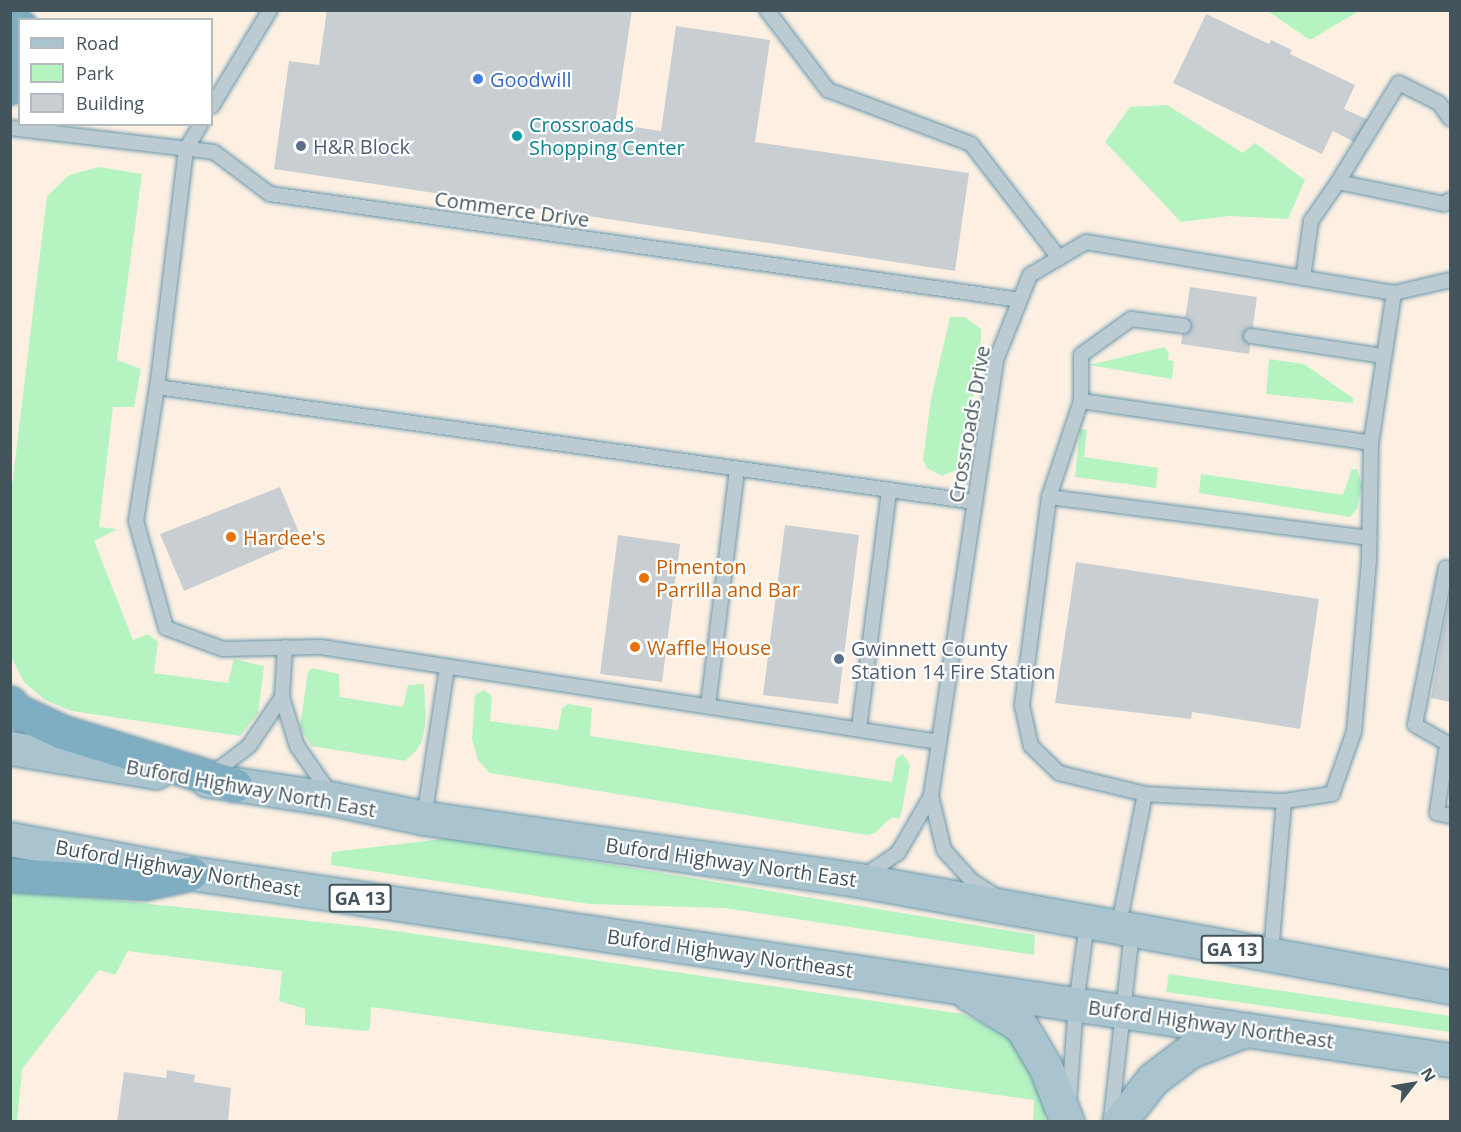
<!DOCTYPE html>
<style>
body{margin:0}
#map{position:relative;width:1461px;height:1132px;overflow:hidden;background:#f0eced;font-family:"Open Sans",sans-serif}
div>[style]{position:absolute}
.commercial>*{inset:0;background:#fdf0e3}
.green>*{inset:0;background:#b5f3c1}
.building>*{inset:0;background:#c8ced2}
.roads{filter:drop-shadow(0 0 2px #6a98ad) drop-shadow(0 0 2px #6a98ad)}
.lane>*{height:14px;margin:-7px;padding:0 7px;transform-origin:7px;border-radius:7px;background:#bbcbd1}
.primary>*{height:33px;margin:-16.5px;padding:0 16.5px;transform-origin:16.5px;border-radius:16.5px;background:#a9c4cf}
.highway>*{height:33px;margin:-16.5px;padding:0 16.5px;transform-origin:16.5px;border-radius:16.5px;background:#7fadc1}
.dots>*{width:16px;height:16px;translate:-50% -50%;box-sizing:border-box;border:3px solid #fff;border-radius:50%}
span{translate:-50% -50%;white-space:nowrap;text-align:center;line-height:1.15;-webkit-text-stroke:4.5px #fff;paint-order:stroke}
.shield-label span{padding:2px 4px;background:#fff;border:2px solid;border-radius:4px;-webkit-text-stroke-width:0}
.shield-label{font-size:18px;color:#43555c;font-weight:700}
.shop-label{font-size:20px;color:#366cbe}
.left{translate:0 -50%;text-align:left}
.culture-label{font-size:20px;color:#0d838f}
.service-label{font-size:20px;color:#4e5e75}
.street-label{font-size:20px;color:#43555c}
.food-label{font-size:20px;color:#c56008}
.frame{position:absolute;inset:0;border:12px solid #43555c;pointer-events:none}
.legend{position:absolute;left:18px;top:18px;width:195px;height:108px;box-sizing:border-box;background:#fff;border:2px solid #b4bbbe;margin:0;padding:8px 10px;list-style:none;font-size:18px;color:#43555c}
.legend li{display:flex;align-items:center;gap:12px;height:30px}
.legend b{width:30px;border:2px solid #b4bbbe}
.north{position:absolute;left:1383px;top:1054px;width:60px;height:60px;-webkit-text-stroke:4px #fff;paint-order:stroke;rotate:59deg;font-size:16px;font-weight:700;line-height:24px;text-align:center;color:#43555c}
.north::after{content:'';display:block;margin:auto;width:21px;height:27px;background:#43555c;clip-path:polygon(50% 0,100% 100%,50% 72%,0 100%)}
</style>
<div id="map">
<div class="commercial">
<i style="clip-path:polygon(evenodd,11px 11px,1450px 11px,1450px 1121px,11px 1121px,11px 11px,20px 20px,212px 20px,212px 124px,20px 124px,20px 20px)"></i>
</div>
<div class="green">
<i style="clip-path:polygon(1268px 11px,1359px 11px,1310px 40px)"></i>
<i style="clip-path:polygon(1167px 105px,1243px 153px,1255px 143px,1305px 180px,1288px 219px,1230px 216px,1181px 222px,1105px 142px,1130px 107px)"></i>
<i style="clip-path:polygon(99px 167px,142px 174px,117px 360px,141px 369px,134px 407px,113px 407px,99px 527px,117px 529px,94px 541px,133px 640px,148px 634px,158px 642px,154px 673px,228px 683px,234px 659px,264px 666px,258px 713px,240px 736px,72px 711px,45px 700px,24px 682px,11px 657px,11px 494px,47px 196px,69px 175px)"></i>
<i style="clip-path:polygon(950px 317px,965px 317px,981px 329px,981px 338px,965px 459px,961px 468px,942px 476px,927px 468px,923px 460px,931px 399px)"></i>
<i style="clip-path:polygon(1164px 347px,1169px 353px,1168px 360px,1174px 361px,1172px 379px,1089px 365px)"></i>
<i style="clip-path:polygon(1269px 359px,1304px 364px,1353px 398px,1353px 403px,1266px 394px)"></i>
<i style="clip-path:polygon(1080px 429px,1087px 430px,1084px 457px,1158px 468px,1156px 488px,1075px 477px)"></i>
<i style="clip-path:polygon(1352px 469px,1357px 469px,1362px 485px,1357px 509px,1350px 517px,1199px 493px,1201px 474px,1343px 495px)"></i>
<i style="clip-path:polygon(312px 668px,339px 674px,340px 697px,403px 707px,408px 685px,424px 684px,426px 719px,422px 741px,416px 751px,405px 761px,311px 746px,300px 726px,308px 672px)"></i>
<i style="clip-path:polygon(484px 690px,492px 696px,490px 721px,558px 730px,562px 708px,569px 704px,592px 708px,590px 736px,892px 782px,896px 759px,903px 754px,910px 766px,902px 810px,899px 819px,892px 817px,875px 833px,867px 835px,490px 773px,478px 760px,472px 739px,475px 695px)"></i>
<i style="clip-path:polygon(451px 838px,1035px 935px,1034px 955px,724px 908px,589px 904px,331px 865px,332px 852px)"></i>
<i style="clip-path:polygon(28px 891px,375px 928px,963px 1014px,1008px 1036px,1020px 1047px,1045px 1107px,1045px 1120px,1033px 1121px,1034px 1100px,371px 1007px,370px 1029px,366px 1031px,305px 1025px,305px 1009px,279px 1001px,282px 971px,128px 951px,115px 975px,99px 970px,22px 1069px,17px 1121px,11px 1122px,11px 893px)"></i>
<i style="clip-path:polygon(1169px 974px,1450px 1016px,1450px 1032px,1166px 992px)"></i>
</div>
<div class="building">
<i style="clip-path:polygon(327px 10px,632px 10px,615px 124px,661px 131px,676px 26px,770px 40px,755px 142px,969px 173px,955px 271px,274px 169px,289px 61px,319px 65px)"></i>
<i style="clip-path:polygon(1206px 14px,1269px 44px,1271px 40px,1292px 50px,1290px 54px,1355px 85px,1344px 109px,1369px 120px,1358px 144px,1333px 131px,1322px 154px,1173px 83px)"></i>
<i style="clip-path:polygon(1190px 287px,1257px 297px,1249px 354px,1181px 344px)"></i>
<i style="clip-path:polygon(280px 487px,302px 540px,184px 591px,160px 534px)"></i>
<i style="clip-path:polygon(785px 525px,859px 535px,838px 704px,763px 695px)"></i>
<i style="clip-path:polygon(618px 535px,680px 544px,662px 682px,600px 674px)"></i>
<i style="clip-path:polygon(1076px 562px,1319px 599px,1300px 729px,1192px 712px,1191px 719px,1055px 703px)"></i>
<i style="clip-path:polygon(1449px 599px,1450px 599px,1450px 702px,1431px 698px)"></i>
<i style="clip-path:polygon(167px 1070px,195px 1075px,194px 1082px,231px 1088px,228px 1122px,117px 1122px,124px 1072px,166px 1078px)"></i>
</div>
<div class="roads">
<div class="lane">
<i style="left:767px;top:10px;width:101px;rotate:52.7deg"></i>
<i style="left:828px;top:90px;width:153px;rotate:20.7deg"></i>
<i style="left:971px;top:144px;width:144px;rotate:52.3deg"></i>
<i style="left:212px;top:106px;width:112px;rotate:-58.9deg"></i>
<i style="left:201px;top:124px;width:29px;rotate:121deg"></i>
<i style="left:186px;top:149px;width:240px;rotate:96.9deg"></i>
<i style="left:157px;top:387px;width:826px;rotate:8deg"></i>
<i style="left:10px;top:128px;width:205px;rotate:6.7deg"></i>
<i style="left:214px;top:152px;width:70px;rotate:36.9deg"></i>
<i style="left:270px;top:194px;width:757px;rotate:8.04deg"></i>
<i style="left:1338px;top:182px;width:116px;rotate:-58.4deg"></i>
<i style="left:1399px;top:83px;width:45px;rotate:26.6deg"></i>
<i style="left:1439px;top:103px;width:19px;rotate:55deg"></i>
<i style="left:1303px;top:278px;width:58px;rotate:-82deg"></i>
<i style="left:1311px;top:221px;width:47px;rotate:-55.3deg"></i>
<i style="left:1338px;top:182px;width:108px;rotate:11.7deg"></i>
<i style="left:1444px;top:204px;width:7px;rotate:-34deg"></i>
<i style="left:1251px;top:336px;width:134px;rotate:8.6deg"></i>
<i style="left:157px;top:387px;width:136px;rotate:98.9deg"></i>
<i style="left:136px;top:521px;width:111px;rotate:74.3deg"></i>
<i style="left:166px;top:628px;width:61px;rotate:20.2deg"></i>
<i style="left:223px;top:649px;width:98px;rotate:-1.2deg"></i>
<i style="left:321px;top:647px;width:625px;rotate:8.74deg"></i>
<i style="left:1081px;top:401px;width:293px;rotate:8.2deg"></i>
<i style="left:1371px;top:443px;width:152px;rotate:-81.3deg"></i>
<i style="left:1049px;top:497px;width:101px;rotate:-71.6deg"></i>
<i style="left:1081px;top:401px;width:46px;rotate:-90deg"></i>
<i style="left:1081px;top:355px;width:62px;rotate:-35.8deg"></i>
<i style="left:1131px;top:319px;width:53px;rotate:7.5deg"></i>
<i style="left:1450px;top:569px;width:4px;rotate:-166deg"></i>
<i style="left:1446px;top:568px;width:160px;rotate:101.2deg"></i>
<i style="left:1415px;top:725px;width:40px;rotate:29.7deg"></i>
<i style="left:285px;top:647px;width:50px;rotate:93.4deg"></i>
<i style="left:282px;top:697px;width:51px;rotate:73deg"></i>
<i style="left:297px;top:746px;width:60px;rotate:55.2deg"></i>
<i style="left:708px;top:706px;width:239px;rotate:-83deg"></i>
<i style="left:859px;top:729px;width:241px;rotate:-82.8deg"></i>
<i style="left:1447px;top:745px;width:69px;rotate:98.4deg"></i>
<i style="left:1437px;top:813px;width:13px;rotate:13deg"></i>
<i style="left:212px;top:774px;width:46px;rotate:-37.1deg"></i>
<i style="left:249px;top:746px;width:59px;rotate:-56deg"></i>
<i style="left:1145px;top:794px;width:89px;rotate:-166.3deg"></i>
<i style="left:1059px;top:773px;width:39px;rotate:-136deg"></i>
<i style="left:1031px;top:746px;width:42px;rotate:-102.4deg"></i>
<i style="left:1022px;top:705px;width:210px;rotate:-82.6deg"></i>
<i style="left:1049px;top:497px;width:323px;rotate:7.3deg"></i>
<i style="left:931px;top:796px;width:56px;rotate:76.5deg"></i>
<i style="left:944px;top:850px;width:40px;rotate:48deg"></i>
<i style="left:971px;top:880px;width:27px;rotate:33deg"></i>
<i style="left:1284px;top:801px;width:49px;rotate:-8.3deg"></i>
<i style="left:1332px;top:794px;width:66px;rotate:-70.5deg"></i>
<i style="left:1354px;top:732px;width:173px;rotate:-85deg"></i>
<i style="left:1369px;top:560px;width:117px;rotate:-89deg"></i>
<i style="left:424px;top:818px;width:152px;rotate:-81.3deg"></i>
<i style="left:864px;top:876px;width:41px;rotate:-34.1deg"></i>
<i style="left:898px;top:853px;width:66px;rotate:-59.9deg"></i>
<i style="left:931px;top:796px;width:441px;rotate:-81.5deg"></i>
<i style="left:996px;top:360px;width:92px;rotate:-68.2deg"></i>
<i style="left:1030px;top:275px;width:65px;rotate:-30.5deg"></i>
<i style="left:1086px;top:242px;width:312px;rotate:9.4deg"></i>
<i style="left:1394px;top:293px;width:57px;rotate:-13.1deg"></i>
<i style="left:1118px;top:929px;width:138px;rotate:-78.7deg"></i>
<i style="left:1145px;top:794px;width:139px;rotate:2.9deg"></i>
<i style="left:1284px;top:801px;width:154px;rotate:94.9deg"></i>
<i style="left:1069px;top:1101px;width:97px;rotate:-85.9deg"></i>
<i style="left:1076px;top:1004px;width:81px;rotate:-82.2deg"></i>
<i style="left:1111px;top:1119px;width:188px;rotate:-83.6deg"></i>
</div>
<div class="primary">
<i style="left:10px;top:748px;width:148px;rotate:9.3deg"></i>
<i style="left:207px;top:780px;width:128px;rotate:8.5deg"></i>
<i style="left:334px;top:799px;width:92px;rotate:11.9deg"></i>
<i style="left:424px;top:818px;width:438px;rotate:8.1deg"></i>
<i style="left:858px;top:880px;width:602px;rotate:10.25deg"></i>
<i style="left:10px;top:839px;width:184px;rotate:10.6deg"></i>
<i style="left:191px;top:873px;width:1273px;rotate:8.45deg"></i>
<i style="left:969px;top:994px;width:61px;rotate:31.6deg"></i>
<i style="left:1021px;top:1026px;width:49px;rotate:59.2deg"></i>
<i style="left:1046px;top:1068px;width:58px;rotate:68.7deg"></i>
<i style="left:1119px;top:1122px;width:55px;rotate:-51.7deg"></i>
<i style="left:1153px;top:1079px;width:46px;rotate:-37.1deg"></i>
<i style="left:1190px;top:1051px;width:57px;rotate:-20.7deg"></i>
</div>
<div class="highway">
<i style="left:10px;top:87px;width:61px;rotate:-80.5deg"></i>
<i style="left:10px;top:703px;width:11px;rotate:49deg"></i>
<i style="left:17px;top:711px;width:50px;rotate:25deg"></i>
<i style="left:62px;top:732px;width:181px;rotate:17deg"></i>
<i style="left:10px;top:875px;width:134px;rotate:3.4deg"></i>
<i style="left:144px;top:883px;width:48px;rotate:-12deg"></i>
</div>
</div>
<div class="dots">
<i style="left:478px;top:79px;background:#3f7fe0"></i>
<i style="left:517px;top:136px;background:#0f9aa8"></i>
<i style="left:301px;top:146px;background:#5c6f8a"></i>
<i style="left:231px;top:537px;background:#e8710a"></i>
<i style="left:644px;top:578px;background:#e8710a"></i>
<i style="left:635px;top:647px;background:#e8710a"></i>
<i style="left:839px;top:659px;background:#5c6f8a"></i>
</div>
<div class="shield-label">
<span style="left:360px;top:898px">GA 13</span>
<span style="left:1232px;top:949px">GA 13</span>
</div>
<div class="shop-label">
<span class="left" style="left:490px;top:79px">Goodwill</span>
</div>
<div class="culture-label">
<span class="left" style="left:529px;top:136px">Crossroads<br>Shopping Center</span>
</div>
<div class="service-label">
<span class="left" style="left:313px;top:146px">H&amp;R Block</span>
<span class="left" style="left:851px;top:660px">Gwinnett County<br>Station 14 Fire Station</span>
</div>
<div class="street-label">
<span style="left:512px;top:209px;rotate:8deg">Commerce Drive</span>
<span style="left:969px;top:424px;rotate:-80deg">Crossroads Drive</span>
<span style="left:251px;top:788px;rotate:10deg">Buford Highway North East</span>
<span style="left:731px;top:862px;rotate:8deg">Buford Highway North East</span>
<span style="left:178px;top:868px;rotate:10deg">Buford Highway Northeast</span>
<span style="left:730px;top:953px;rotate:8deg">Buford Highway Northeast</span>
<span style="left:1211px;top:1024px;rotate:8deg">Buford Highway Northeast</span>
</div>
<div class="food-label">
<span class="left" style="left:243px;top:537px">Hardee's</span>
<span class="left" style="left:656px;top:578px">Pimenton<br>Parrilla and Bar</span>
<span class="left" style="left:647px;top:647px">Waffle House</span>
</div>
<div class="frame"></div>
<ul class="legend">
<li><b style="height:8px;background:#a9c4cf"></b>Road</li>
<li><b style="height:16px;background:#b5f3c1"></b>Park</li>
<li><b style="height:16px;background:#c8ced2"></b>Building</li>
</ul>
<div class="north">N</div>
</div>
